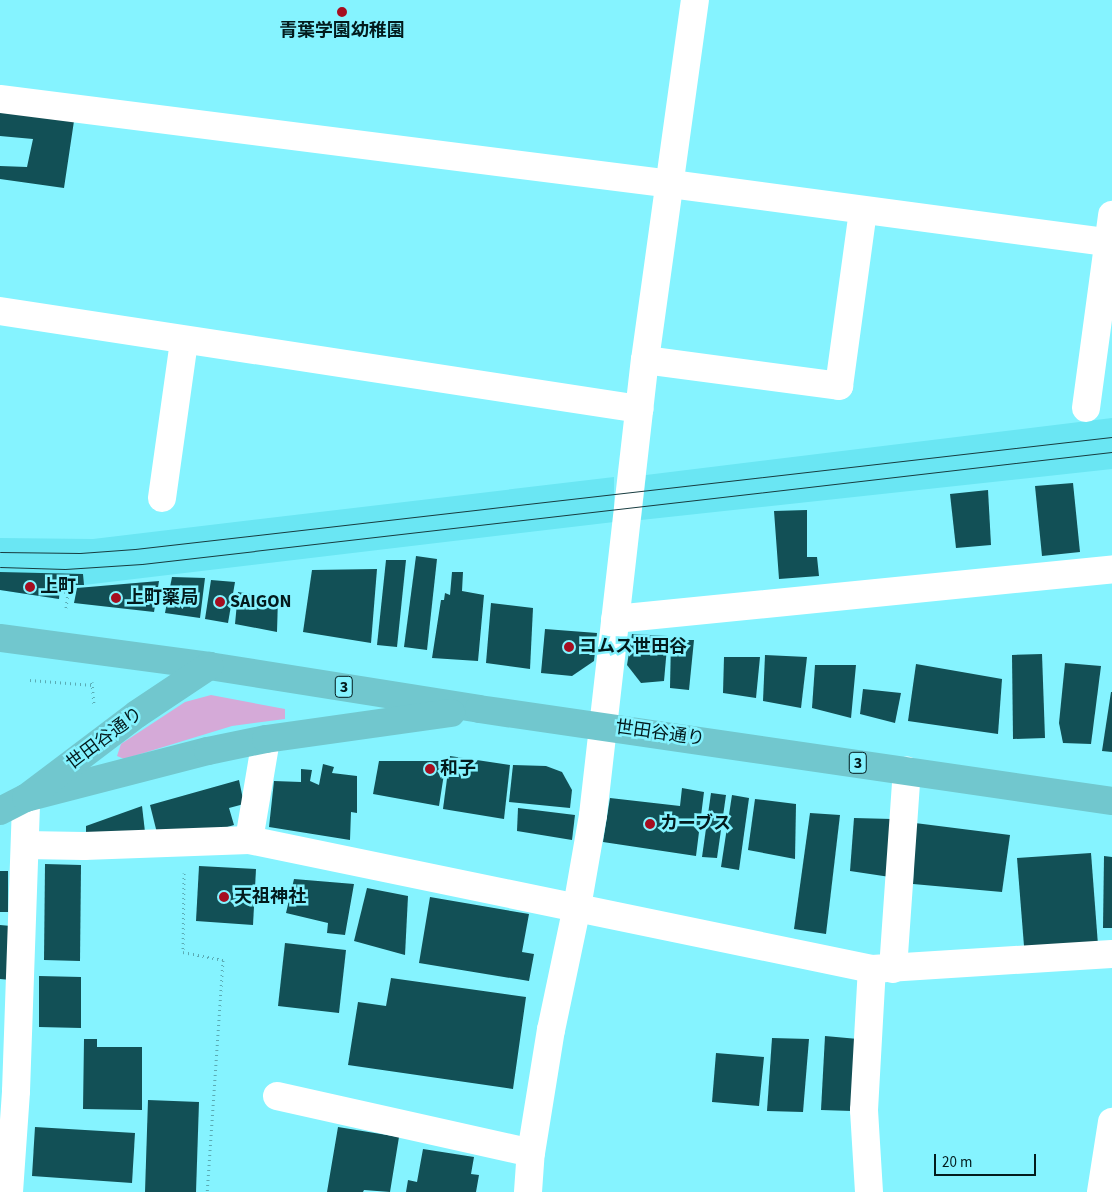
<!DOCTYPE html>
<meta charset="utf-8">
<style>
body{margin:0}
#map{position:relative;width:1112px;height:1192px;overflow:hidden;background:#85f3ff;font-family:"Source Sans 3","Noto Sans JP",sans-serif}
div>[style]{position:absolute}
.built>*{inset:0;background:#6ae6f3}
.green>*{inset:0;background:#d5aad8}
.building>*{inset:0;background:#125056}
.path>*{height:3px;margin-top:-1.5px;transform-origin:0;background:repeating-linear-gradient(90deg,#5aabb4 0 1px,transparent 0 5px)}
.minor>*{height:28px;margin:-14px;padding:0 14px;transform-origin:14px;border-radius:14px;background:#fff}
.major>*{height:28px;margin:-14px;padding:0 14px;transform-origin:14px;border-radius:14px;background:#71c7ce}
.tram>*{height:1px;margin:-0.5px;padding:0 0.5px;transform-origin:0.5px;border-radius:0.5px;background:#173c40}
.dots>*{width:14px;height:14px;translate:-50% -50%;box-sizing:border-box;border:2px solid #85f3ff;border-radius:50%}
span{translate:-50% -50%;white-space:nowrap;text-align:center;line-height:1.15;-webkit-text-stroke:5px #85f3ff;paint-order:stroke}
.shield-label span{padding:1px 4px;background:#85f3ff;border:1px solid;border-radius:4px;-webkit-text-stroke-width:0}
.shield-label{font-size:16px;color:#031b1d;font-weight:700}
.poi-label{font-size:18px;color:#031b1d;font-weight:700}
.left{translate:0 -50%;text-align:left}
.street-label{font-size:18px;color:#031b1d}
.scale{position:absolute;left:934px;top:1154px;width:102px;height:22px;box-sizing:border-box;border:2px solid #031b1d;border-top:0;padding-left:6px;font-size:15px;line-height:18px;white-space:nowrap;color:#031b1d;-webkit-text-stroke:4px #85f3ff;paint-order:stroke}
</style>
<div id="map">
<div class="built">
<i style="clip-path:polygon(1112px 418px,1112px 469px,641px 520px,646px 475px)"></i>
<i style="clip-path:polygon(614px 477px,614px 522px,84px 585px,60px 585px,59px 599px,0 590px,0 538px,93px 539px)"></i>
</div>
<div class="green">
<i style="clip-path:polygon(211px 695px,285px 709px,285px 719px,232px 726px,124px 759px,117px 756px,121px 744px,185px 702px)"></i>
</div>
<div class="building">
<i style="clip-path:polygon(0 112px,74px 121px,64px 188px,0 179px,0 166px,27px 167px,33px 139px,0 136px)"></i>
<i style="clip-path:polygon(1073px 483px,1080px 552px,1042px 556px,1035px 486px)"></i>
<i style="clip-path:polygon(988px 490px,991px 545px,956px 548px,950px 494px)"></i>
<i style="clip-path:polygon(807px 510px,807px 557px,817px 557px,819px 576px,779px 579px,774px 511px)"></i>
<i style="clip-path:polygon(416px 556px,437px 559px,427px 650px,404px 647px)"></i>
<i style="clip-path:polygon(386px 560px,406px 560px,397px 647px,377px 645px)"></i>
<i style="clip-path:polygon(377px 569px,371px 643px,303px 632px,312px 570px)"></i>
<i style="clip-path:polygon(0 572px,83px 574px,84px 585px,60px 585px,59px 599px,0 590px)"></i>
<i style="clip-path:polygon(452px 572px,463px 572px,462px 591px,484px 595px,478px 661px,432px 658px,441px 600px,444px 600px,445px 593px,450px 595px)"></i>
<i style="clip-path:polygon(172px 577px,205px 578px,200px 618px,165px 613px)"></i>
<i style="clip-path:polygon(211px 580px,235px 582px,228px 623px,205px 619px)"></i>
<i style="clip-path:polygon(159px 581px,154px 612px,74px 603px,77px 588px)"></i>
<i style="clip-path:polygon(238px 592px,278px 598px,277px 632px,235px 624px)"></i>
<i style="clip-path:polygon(491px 603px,533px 608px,530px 669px,486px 663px)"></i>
<i style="clip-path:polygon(545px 629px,597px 633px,594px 661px,572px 676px,541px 673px)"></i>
<i style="clip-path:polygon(632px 634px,668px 636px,664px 681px,641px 683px,627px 665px)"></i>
<i style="clip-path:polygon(671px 640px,694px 640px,689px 690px,670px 688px)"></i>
<i style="clip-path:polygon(1042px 654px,1045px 738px,1013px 739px,1012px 655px)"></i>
<i style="clip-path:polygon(765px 655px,807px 657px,801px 708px,763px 701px)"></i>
<i style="clip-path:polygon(724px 657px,760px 657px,756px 698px,723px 693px)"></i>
<i style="clip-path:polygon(1065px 663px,1101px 666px,1091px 744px,1063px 743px,1059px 723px)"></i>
<i style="clip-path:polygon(916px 664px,1002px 679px,998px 734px,908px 721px)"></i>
<i style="clip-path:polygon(815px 665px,856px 665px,851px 718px,812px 708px)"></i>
<i style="clip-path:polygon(863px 689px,901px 693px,895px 723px,860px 714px)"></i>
<i style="clip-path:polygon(1111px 692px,1112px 692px,1112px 752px,1102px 751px)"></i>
<i style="clip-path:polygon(450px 756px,510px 765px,504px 819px,443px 809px)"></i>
<i style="clip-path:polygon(379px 761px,446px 761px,439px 806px,373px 794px)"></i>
<i style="clip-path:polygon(323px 764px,334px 767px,332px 773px,357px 776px,357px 813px,351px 812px,350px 840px,269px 827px,274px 781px,301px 782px,301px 769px,312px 770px,310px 781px,319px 785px)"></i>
<i style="clip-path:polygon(513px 765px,546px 766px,562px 772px,572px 790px,570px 808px,509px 802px)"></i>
<i style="clip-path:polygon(239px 780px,244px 804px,229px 808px,234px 825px,207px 833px,157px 833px,150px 805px)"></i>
<i style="clip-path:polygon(682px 788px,704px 792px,696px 856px,603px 842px,610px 798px,680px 806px)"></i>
<i style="clip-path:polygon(711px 793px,726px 795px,717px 858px,702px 857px)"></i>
<i style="clip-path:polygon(732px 795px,749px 798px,739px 870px,721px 867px)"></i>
<i style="clip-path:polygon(755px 799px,796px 804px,795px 859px,748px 850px)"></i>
<i style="clip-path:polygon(142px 806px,145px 832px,86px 835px,86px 826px)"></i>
<i style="clip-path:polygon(518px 808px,575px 815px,572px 840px,517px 831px)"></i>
<i style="clip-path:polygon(810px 813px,840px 815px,826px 934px,794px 929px)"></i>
<i style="clip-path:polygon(854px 818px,892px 819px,890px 877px,850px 871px)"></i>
<i style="clip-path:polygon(915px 823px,1010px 835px,1002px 892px,913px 884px)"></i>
<i style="clip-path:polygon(1091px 853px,1098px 945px,1024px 946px,1017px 858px)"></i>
<i style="clip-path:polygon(1104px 856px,1112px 857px,1112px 928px,1103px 928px)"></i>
<i style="clip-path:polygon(45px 864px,81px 865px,80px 961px,44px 960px)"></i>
<i style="clip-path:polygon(199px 866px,256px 869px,253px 925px,196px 921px)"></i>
<i style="clip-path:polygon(0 871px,8px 871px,8px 912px,0 912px)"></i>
<i style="clip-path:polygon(294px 879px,354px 884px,345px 935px,327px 933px,328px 923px,286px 913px)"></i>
<i style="clip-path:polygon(367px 888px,408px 896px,405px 955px,354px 941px)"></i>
<i style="clip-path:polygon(430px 897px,529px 914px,522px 952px,534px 954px,529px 981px,419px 963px)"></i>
<i style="clip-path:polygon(0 925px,11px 926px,11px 980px,0 979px)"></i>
<i style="clip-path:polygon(285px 943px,346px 950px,339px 1013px,278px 1006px)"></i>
<i style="clip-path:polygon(39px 976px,81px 977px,81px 1028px,39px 1027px)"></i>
<i style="clip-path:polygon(391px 978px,526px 997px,513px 1089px,348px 1065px,358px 1002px,386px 1006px)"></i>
<i style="clip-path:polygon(825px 1036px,858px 1039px,852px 1111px,821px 1110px)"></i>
<i style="clip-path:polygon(772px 1038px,809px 1039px,803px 1112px,767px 1111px)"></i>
<i style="clip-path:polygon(84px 1039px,97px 1039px,97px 1047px,142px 1047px,142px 1110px,83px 1109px)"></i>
<i style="clip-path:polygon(716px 1053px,764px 1057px,759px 1106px,712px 1102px)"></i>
<i style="clip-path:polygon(148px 1100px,199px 1102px,196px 1192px,145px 1192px)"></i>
<i style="clip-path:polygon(35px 1127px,135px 1133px,132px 1183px,32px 1176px)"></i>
<i style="clip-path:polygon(338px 1127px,399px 1137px,390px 1192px,364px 1190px,363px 1192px,327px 1192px)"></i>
<i style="clip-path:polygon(423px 1149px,474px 1157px,471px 1174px,479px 1175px,476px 1192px,406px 1192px,408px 1180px,417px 1182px)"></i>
</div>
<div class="path">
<i style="left:54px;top:590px;width:14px;rotate:8deg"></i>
<i style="left:68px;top:592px;width:16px;rotate:97deg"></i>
<i style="left:30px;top:680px;width:63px;rotate:4.5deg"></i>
<i style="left:92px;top:682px;width:24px;rotate:85deg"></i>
<i style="left:184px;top:873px;width:79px;rotate:90.7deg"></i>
<i style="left:183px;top:952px;width:41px;rotate:11.3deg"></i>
<i style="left:223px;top:960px;width:233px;rotate:93.9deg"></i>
</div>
<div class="minor">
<i style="left:0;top:99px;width:676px;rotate:7.22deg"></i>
<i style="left:671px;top:184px;width:445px;rotate:7.6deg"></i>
<i style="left:0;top:311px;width:647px;rotate:8.71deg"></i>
<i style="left:645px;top:360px;width:196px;rotate:7.6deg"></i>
<i style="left:839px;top:386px;width:177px;rotate:-82.2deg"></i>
<i style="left:1086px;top:408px;width:195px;rotate:-82.3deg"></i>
<i style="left:162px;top:498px;width:159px;rotate:-82deg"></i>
<i style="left:615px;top:619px;width:500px;rotate:-5.7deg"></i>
<i style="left:249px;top:840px;width:102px;rotate:-80.4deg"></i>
<i style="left:25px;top:845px;width:59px;rotate:1deg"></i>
<i style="left:84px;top:846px;width:165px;rotate:-2.1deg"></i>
<i style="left:249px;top:840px;width:636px;rotate:11.7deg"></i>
<i style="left:872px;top:969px;width:240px;rotate:-3.6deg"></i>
<i style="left:893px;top:969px;width:199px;rotate:-86deg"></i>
<i style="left:277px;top:1096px;width:260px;rotate:12.6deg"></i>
<i style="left:9px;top:1192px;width:101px;rotate:-86deg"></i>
<i style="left:16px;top:1091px;width:293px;rotate:-88deg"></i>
<i style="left:528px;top:1192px;width:39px;rotate:-86deg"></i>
<i style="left:531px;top:1153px;width:125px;rotate:-80.8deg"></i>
<i style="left:551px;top:1030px;width:126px;rotate:-78.1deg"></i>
<i style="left:577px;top:907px;width:93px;rotate:-80.1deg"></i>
<i style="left:593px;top:815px;width:458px;rotate:-83.5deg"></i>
<i style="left:645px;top:360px;width:363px;rotate:-82.1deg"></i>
<i style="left:869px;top:1192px;width:82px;rotate:-93.5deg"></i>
<i style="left:864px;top:1110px;width:141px;rotate:-86.8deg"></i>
<i style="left:1101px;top:1192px;width:71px;rotate:-81.1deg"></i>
</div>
<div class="major">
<i style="left:0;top:638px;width:211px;rotate:7.6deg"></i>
<i style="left:209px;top:666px;width:273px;rotate:9deg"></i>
<i style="left:479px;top:709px;width:640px;rotate:8.27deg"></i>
<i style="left:26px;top:798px;width:188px;rotate:-14.5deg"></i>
<i style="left:208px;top:751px;width:59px;rotate:-11.7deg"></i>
<i style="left:266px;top:739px;width:187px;rotate:-8deg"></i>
<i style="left:0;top:811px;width:29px;rotate:-27deg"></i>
<i style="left:26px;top:798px;width:139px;rotate:-37.1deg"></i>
<i style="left:137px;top:714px;width:87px;rotate:-33.7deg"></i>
</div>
<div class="tram">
<i style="left:0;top:552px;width:80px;rotate:0.7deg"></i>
<i style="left:80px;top:553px;width:55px;rotate:-4.2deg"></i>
<i style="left:135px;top:549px;width:983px;rotate:-6.54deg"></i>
<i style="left:0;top:567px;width:65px;rotate:1.8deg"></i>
<i style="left:65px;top:569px;width:77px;rotate:-3.7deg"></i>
<i style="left:142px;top:564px;width:976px;rotate:-6.59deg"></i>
</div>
<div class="dots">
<i style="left:342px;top:12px;background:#a60e20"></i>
<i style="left:30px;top:587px;background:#a60e20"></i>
<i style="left:116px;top:598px;background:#a60e20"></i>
<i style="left:220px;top:602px;background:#a60e20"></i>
<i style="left:569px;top:647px;background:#a60e20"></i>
<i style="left:430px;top:769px;background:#a60e20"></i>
<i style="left:650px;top:824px;background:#a60e20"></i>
<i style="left:224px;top:897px;background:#a60e20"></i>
</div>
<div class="shield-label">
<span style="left:344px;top:687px">3</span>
<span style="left:858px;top:763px">3</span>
</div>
<div class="poi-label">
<span style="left:342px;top:31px">青葉学園幼稚園</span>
<span class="left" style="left:40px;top:587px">上町</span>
<span class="left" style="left:126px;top:598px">上町薬局</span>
<span class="left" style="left:230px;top:602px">SAIGON</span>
<span class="left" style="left:579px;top:647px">コムス世田谷</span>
<span class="left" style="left:440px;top:769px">和子</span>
<span class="left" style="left:660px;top:824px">カーブス</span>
<span class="left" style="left:234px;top:897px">天祖神社</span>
</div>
<div class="street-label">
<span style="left:660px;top:734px;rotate:8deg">世田谷通り</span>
<span style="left:105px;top:739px;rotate:-37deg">世田谷通り</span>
</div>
<div class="scale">20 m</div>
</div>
